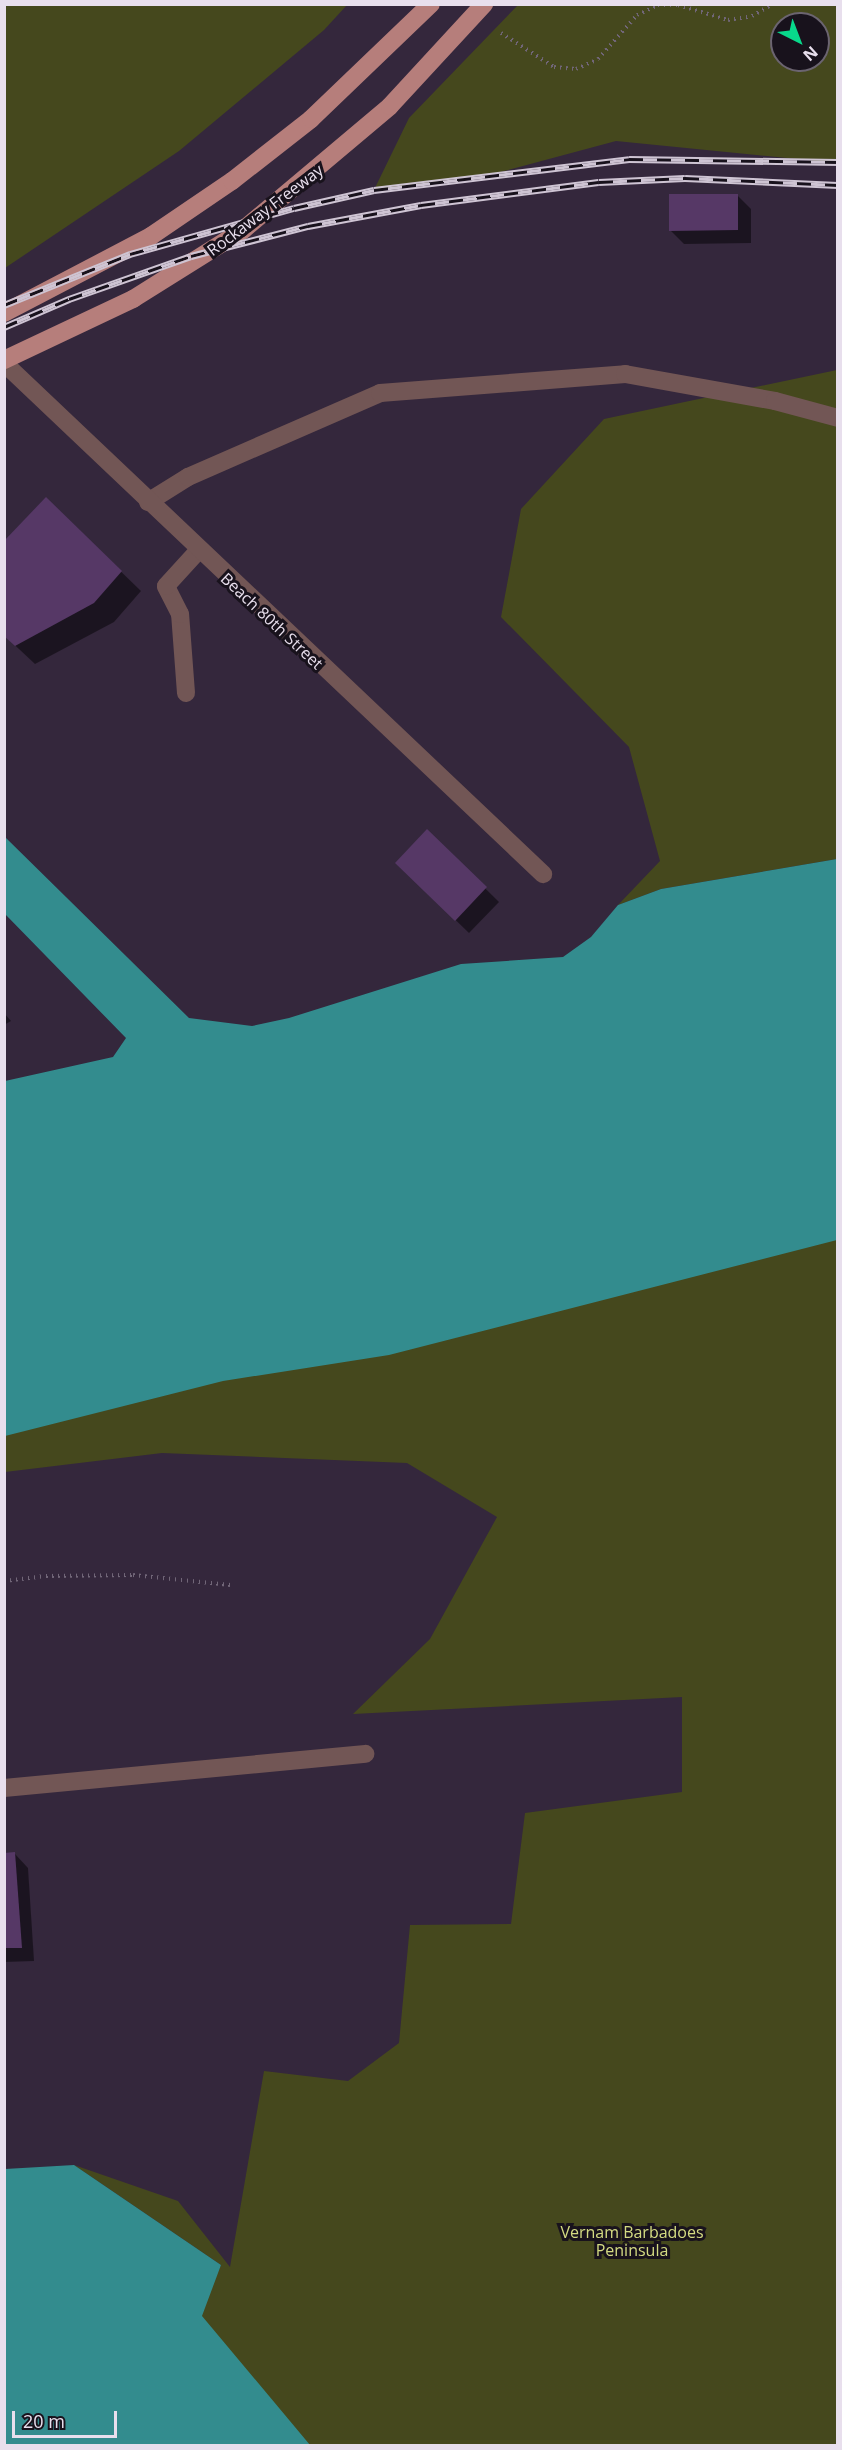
<!DOCTYPE html>
<style>
body{margin:0}
#map{position:relative;width:842px;height:2450px;overflow:hidden;background:#34273c;font-family:"Open Sans",sans-serif}
div>[style]{position:absolute}
.green>*{inset:0;background:#45481d}
.water>*{inset:0;background:#338c8e}
.shadow>*{inset:0;background:#0007}
.building>*{inset:0;background:#563866}
.path>*{height:4px;margin-top:-2px;transform-origin:0;background:repeating-linear-gradient(90deg,#716678 0 1.5px,transparent 0 6px)}
.lane>*{height:18px;margin:-9px;padding:0 9px;transform-origin:9px;border-radius:9px;background:#725655}
.street>*{height:18px;margin:-9px;padding:0 9px;transform-origin:9px;border-radius:9px;background:#725655}
.primary>*{height:18px;margin:-9px;padding:0 9px;transform-origin:9px;border-radius:9px;background:#b67e7b}
.rail>*{height:7px;margin-top:-3.5px;transform-origin:0;background:repeating-linear-gradient(90deg,#18121c 0 14px,#cec4d3 0 28px);box-sizing:border-box;border-block:2px solid #cec4d3}
span{translate:-50% -50%;white-space:nowrap;text-align:center;line-height:1.15;-webkit-text-stroke:6px #18121c;paint-order:stroke}
.street-label{font-size:16px;color:#e8dfed}
.park-label{font-size:16px;color:#d4db82}
.frame{position:absolute;inset:0;border:6px solid #e8dfed;pointer-events:none}
.north{position:absolute;left:770px;top:12px;width:60px;height:60px;box-sizing:border-box;background:#18121c;border:2px solid #6b6470;border-radius:50%;rotate:138deg;font-size:16px;font-weight:700;line-height:24px;text-align:center;color:#e8dfed}
.north::after{content:'';display:block;margin:auto;width:21px;height:27px;background:#08d98b;clip-path:polygon(50% 0,100% 100%,50% 72%,0 100%)}
.scale{position:absolute;left:12px;top:2411px;width:105px;height:27px;box-sizing:border-box;border:3px solid #e8dfed;border-top:0;padding-left:8px;font-size:18px;line-height:21px;white-space:nowrap;color:#e8dfed;-webkit-text-stroke:4px #18121c;paint-order:stroke}
</style>
<div id="map">
<div class="green">
<i style="clip-path:polygon(4px 5px,5px 4px,347px 5px,324px 30px,179px 151px,5px 268px)"></i>
<i style="clip-path:polygon(evenodd,518px 5px,837px 5px,837px 163px,616px 141px,497px 173px,374px 190px,409px 118px,518px 5px,782px 24px,818px 24px,818px 60px,782px 60px,782px 24px)"></i>
<i style="clip-path:polygon(837px 370px,837px 859px,661px 889px,618px 905px,660px 861px,629px 747px,501px 617px,521px 509px,604px 419px)"></i>
<i style="clip-path:polygon(837px 1197px,837px 2445px,287px 2445px,192px 2330px,221px 2265px,74px 2165px,178px 2201px,230px 2267px,264px 2071px,348px 2081px,399px 2043px,410px 1925px,511px 1924px,525px 1813px,682px 1792px,682px 1697px,353px 1714px,430px 1639px,497px 1517px,407px 1463px,162px 1453px,5px 1472px,5px 1411px)"></i>
</div>
<div class="water">
<i style="clip-path:polygon(5px 837px,189px 1018px,252px 1026px,289px 1018px,461px 964px,563px 957px,591px 937px,618px 905px,661px 889px,837px 859px,837px 1240px,389px 1355px,223px 1381px,5px 1436px,5px 1081px,113px 1057px,126px 1038px,5px 914px)"></i>
<i style="clip-path:polygon(74px 2165px,221px 2265px,202px 2316px,310px 2445px,5px 2445px,5px 2169px)"></i>
</div>
<div class="shadow">
<i style="clip-path:polygon(737px 195px,751px 209px,751px 243px,684px 244px,670px 230px)"></i>
<i style="clip-path:polygon(46px 499px,141px 591px,114px 622px,35px 664px,4px 635px)"></i>
<i style="clip-path:polygon(427px 831px,499px 902px,469px 933px,410px 876px)"></i>
<i style="clip-path:polygon(4px 1013px,11px 1021px,4px 1025px)"></i>
<i style="clip-path:polygon(15px 1854px,28px 1868px,34px 1961px,4px 1962px,4px 1855px)"></i>
</div>
<div class="building">
<i style="clip-path:polygon(669px 194px,738px 194px,738px 230px,669px 231px)"></i>
<i style="clip-path:polygon(46px 497px,122px 571px,94px 603px,15px 646px,4px 636px,4px 541px)"></i>
<i style="clip-path:polygon(427px 829px,487px 887px,455px 921px,395px 863px)"></i>
<i style="clip-path:polygon(15px 1852px,22px 1948px,4px 1948px,4px 1853px)"></i>
</div>
<div class="path">
<i style="left:501px;top:33px;width:63px;rotate:32.7deg"></i>
<i style="left:554px;top:67px;width:22px;rotate:5deg"></i>
<i style="left:576px;top:69px;width:24px;rotate:-24deg"></i>
<i style="left:598px;top:59px;width:59px;rotate:-48.4deg"></i>
<i style="left:637px;top:15px;width:23px;rotate:-25deg"></i>
<i style="left:658px;top:5px;width:20px"></i>
<i style="left:678px;top:5px;width:52px;rotate:16.7deg"></i>
<i style="left:728px;top:20px;width:24px;rotate:-9deg"></i>
<i style="left:752px;top:16px;width:24px;rotate:-30deg"></i>
<i style="left:4px;top:1581px;width:42px;rotate:-6.8deg"></i>
<i style="left:46px;top:1576px;width:87px;rotate:-0.7deg"></i>
<i style="left:133px;top:1575px;width:98px;rotate:5.9deg"></i>
</div>
<div class="lane">
<i style="left:148px;top:502px;width:47px;rotate:-32deg"></i>
<i style="left:188px;top:477px;width:210px;rotate:-23.6deg"></i>
<i style="left:380px;top:393px;width:246px;rotate:-4.4deg"></i>
<i style="left:625px;top:374px;width:152px;rotate:10.2deg"></i>
<i style="left:775px;top:401px;width:65px;rotate:15.1deg"></i>
<i style="left:186px;top:693px;width:79px;rotate:-94.3deg"></i>
<i style="left:180px;top:614px;width:31px;rotate:-117deg"></i>
<i style="left:166px;top:586px;width:47px;rotate:-47.6deg"></i>
<i style="left:4px;top:1788px;width:363px;rotate:-5.4deg"></i>
</div>
<div class="street">
<i style="left:4px;top:363px;width:743px;rotate:43.47deg"></i>
</div>
<div class="primary">
<i style="left:4px;top:313px;width:166px;rotate:-27.6deg"></i>
<i style="left:151px;top:236px;width:98px;rotate:-34.2deg"></i>
<i style="left:232px;top:181px;width:100px;rotate:-38.1deg"></i>
<i style="left:311px;top:119px;width:166px;rotate:-43.8deg"></i>
<i style="left:4px;top:360px;width:143px;rotate:-25.3deg"></i>
<i style="left:133px;top:299px;width:130px;rotate:-32.1deg"></i>
<i style="left:243px;top:230px;width:192px;rotate:-40.1deg"></i>
<i style="left:390px;top:106px;width:139px;rotate:-47.3deg"></i>
</div>
<div class="rail">
<i style="left:4px;top:305px;width:136px;rotate:-22deg"></i>
<i style="left:130px;top:254px;width:170px;rotate:-15.7deg"></i>
<i style="left:294px;top:208px;width:82px;rotate:-12.7deg"></i>
<i style="left:374px;top:190px;width:257px;rotate:-6.9deg"></i>
<i style="left:629px;top:159px;width:209px;rotate:0.8deg"></i>
<i style="left:4px;top:327px;width:71px;rotate:-23.3deg"></i>
<i style="left:69px;top:299px;width:129px;rotate:-19.4deg"></i>
<i style="left:191px;top:256px;width:121px;rotate:-14.4deg"></i>
<i style="left:308px;top:226px;width:115px;rotate:-10.5deg"></i>
<i style="left:421px;top:205px;width:179px;rotate:-7.4deg"></i>
<i style="left:599px;top:182px;width:86px;rotate:-2.7deg"></i>
<i style="left:685px;top:178px;width:153px;rotate:2.6deg"></i>
</div>
<div class="street-label">
<span style="left:265px;top:210px;rotate:-37deg">Rockaway Freeway</span>
<span style="left:272px;top:621px;rotate:43deg">Beach 80th Street</span>
</div>
<div class="park-label">
<span style="left:632px;top:2241px">Vernam Barbadoes<br>Peninsula</span>
</div>
<div class="frame"></div>
<div class="north">N</div>
<div class="scale">20 m</div>
</div>
